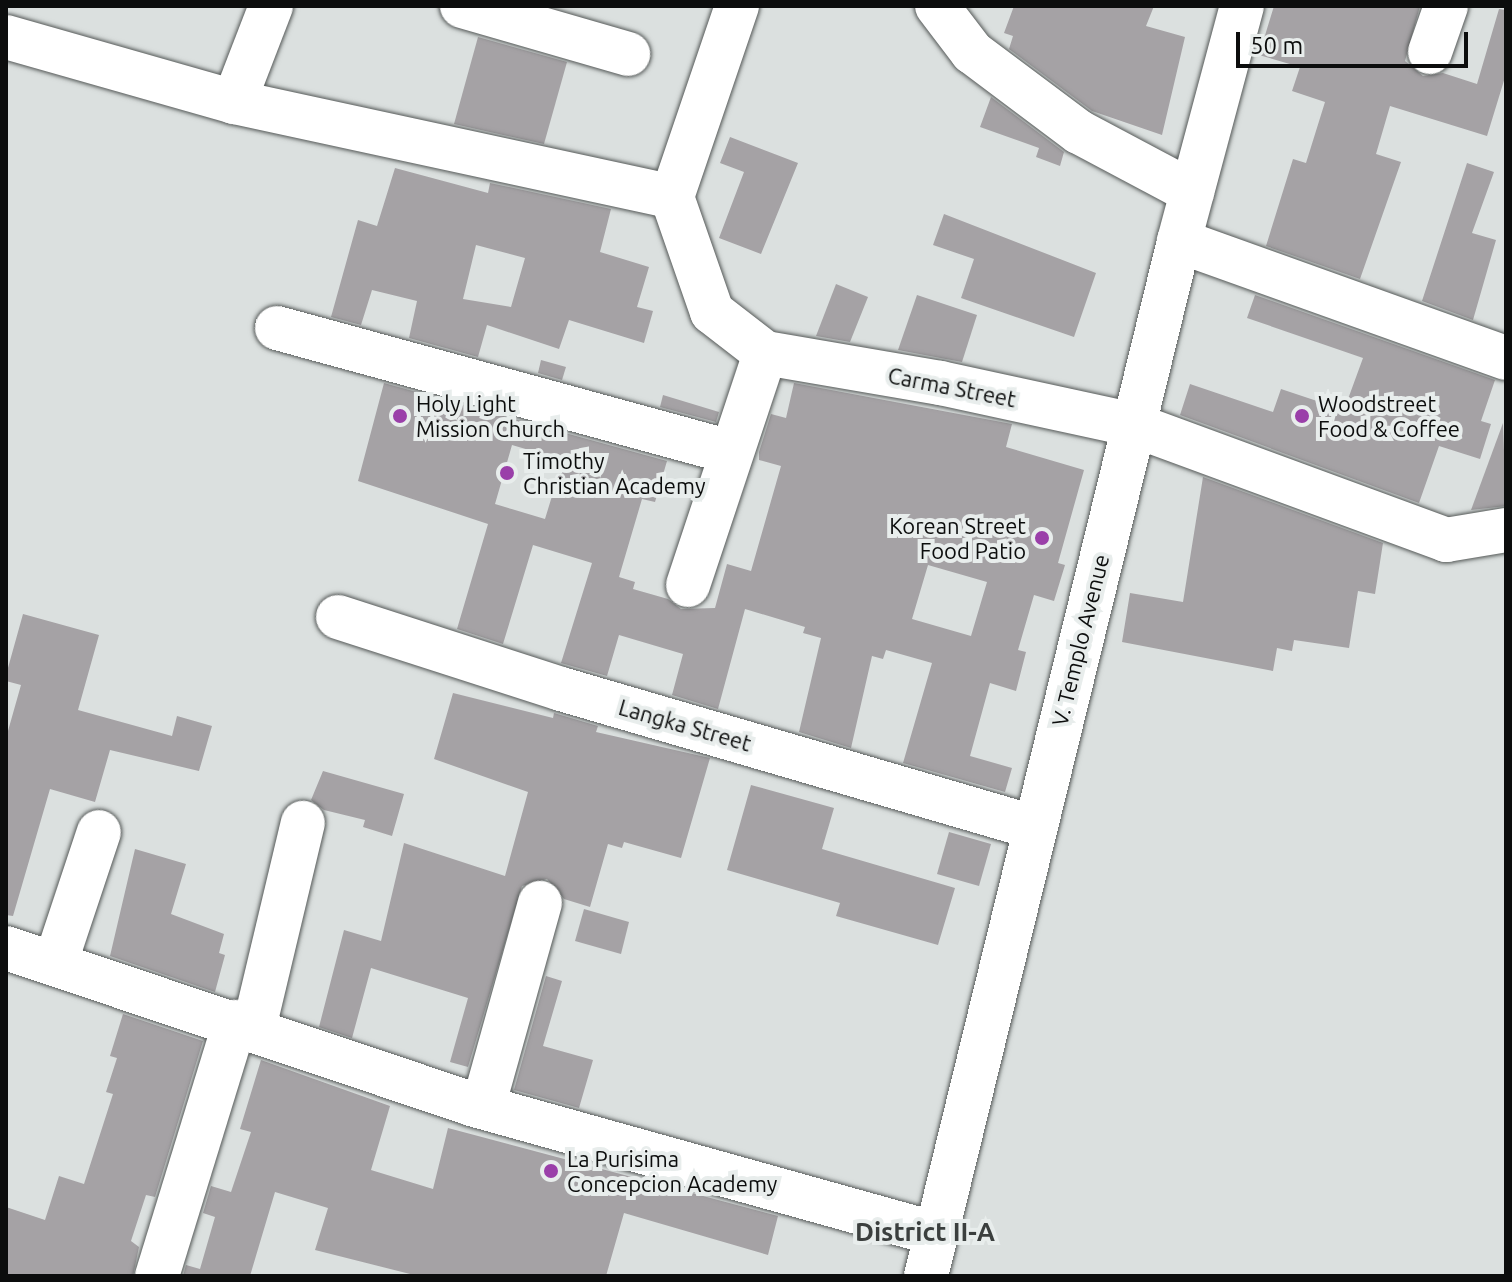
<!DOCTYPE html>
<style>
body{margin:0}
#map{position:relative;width:1512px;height:1282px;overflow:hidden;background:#dbe0df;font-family:Ubuntu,sans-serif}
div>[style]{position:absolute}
.building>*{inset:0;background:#a5a2a5}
.roads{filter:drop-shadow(0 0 2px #555958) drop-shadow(0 0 2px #555958)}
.minor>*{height:44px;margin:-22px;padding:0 22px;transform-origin:22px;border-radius:22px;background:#fff}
.major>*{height:44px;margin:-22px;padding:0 22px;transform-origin:22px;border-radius:22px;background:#fff}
.dots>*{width:22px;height:22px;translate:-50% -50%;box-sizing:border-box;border:4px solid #e8edec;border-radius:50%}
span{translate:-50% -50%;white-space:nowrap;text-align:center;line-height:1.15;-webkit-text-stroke:8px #e8edec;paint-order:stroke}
.street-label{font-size:22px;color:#0c0d0d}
.poi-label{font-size:22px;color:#0c0d0d}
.left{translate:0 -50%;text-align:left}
.right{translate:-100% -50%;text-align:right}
.quarter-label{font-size:26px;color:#3b3f3e;font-weight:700}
.frame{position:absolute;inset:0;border:8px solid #0c0d0d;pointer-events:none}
.scale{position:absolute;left:1236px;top:32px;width:232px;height:36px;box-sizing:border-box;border:4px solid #0c0d0d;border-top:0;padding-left:10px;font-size:24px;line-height:28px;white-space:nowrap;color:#0c0d0d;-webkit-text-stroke:6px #e8edec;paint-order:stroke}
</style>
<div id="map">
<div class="building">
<i style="clip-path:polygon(1014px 6px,1154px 6px,1146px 26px,1185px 37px,1162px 135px,1092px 111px,1009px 49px,1013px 36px,1004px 33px)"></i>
<i style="clip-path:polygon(1274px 6px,1420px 6px,1405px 61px,1423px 76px,1443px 73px,1477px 84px,1499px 9px,1506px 10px,1506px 74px,1487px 136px,1390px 106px,1376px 154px,1401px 162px,1360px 279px,1266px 246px,1293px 159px,1306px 163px,1325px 102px,1292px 91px,1300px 67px,1259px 55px)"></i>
<i style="clip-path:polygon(478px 37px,567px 62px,544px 144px,454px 124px)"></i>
<i style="clip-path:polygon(991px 97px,1064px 152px,1060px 166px,1036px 157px,1039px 148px,980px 127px)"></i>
<i style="clip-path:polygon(730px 137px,798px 163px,761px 254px,719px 238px,744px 172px,720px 163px)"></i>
<i style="clip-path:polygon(1467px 163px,1494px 172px,1472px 233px,1496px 240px,1473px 320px,1422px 301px)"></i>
<i style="clip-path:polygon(evenodd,395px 168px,488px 193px,490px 183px,611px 209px,600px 252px,649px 267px,637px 307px,653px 311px,644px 343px,569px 320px,559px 349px,487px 325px,478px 357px,409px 338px,417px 301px,372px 290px,361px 325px,331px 317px,358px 220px,377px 226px,395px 168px,476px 245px,525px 258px,511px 307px,463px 299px,476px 245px)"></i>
<i style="clip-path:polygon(944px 214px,1096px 273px,1074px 337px,961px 298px,974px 259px,933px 245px)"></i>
<i style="clip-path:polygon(836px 284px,868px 297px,850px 342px,816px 336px)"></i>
<i style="clip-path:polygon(917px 295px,977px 315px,962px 362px,898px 350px)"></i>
<i style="clip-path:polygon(1255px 295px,1495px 380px,1481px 421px,1491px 424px,1480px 459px,1439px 446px,1419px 503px,1180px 415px,1190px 384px,1273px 412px,1281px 389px,1344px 410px,1363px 358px,1247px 318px)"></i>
<i style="clip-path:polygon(541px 360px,566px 367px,562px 380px,538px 373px)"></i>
<i style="clip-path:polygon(evenodd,384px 383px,667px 461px,655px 502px,642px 499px,619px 577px,635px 582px,633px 589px,668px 599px,681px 609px,715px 608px,727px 564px,751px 571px,781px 466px,759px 460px,759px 452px,771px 414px,786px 418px,794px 383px,1012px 424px,1006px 447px,1084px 470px,1058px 563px,1065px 565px,1054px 601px,1034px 595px,1018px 650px,1026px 652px,1016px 691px,990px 683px,970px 756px,1012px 768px,1005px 792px,903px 763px,932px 663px,886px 650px,883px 659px,872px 656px,851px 748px,799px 732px,821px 638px,803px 633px,805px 627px,745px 609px,718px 709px,672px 695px,683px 654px,619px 635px,607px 676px,568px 665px,561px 663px,592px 563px,533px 545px,503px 644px,457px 629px,488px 524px,358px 481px,384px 383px,512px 445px,563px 460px,545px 519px,495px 504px,512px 445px,384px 383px,928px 565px,987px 582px,971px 636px,912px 619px,928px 565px)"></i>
<i style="clip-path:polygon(663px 395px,719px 412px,716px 422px,660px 407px)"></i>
<i style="clip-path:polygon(1503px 423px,1506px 506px,1471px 510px)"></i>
<i style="clip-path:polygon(1203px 477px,1383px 543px,1375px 594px,1358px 591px,1349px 648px,1294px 640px,1292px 651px,1277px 648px,1273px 671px,1122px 642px,1130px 593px,1183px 602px)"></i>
<i style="clip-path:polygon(23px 614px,99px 635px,78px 710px,172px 736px,177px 716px,212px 726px,199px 771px,110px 750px,95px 802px,50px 789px,13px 916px,6px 915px,6px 738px,21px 685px,6px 681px,6px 675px)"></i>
<i style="clip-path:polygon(453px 693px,553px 718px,554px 713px,598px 726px,596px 732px,710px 758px,681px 858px,624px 842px,622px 848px,608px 844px,590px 907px,564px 899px,547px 879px,522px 886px,468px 1067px,450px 1062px,468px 998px,371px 968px,352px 1038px,319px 1027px,344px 930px,381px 941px,404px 843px,505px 876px,528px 792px,434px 759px)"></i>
<i style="clip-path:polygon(323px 771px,404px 794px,392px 836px,363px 827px,365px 820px,324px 810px,311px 800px)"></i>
<i style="clip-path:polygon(751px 785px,834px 808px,822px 849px,955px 888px,938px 945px,836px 916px,840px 903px,727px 870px)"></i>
<i style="clip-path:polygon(949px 832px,991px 844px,979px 886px,937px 874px)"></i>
<i style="clip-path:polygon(135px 849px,186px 864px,171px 914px,224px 934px,219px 953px,225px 955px,215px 992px,110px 956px)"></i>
<i style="clip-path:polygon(584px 909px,629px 922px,621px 954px,575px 941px)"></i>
<i style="clip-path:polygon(546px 976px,562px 981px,543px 1046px,593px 1060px,579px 1108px,514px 1090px)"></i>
<i style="clip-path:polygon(123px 1014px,203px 1041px,155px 1197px,146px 1195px,131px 1241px,139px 1247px,133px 1276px,6px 1276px,6px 1207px,45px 1220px,59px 1176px,84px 1184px,113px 1094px,106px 1092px,117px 1058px,110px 1056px)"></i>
<i style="clip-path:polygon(261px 1060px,390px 1106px,371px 1170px,433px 1189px,448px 1128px,778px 1216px,768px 1255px,624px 1213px,606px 1276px,418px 1276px,315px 1250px,328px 1208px,275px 1192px,250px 1276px,183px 1276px,186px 1265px,200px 1269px,215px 1217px,203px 1213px,211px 1186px,231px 1192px,251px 1132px,240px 1129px)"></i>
</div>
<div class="roads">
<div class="minor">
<i style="left:462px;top:6px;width:173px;rotate:16.1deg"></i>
<i style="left:737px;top:6px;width:202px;rotate:108.8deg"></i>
<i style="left:672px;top:197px;width:122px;rotate:70.8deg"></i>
<i style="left:712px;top:312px;width:67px;rotate:37.7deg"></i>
<i style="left:765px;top:353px;width:178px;rotate:9.7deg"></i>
<i style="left:940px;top:383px;width:198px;rotate:12.2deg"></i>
<i style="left:1134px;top:425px;width:333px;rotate:20.2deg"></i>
<i style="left:1446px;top:540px;width:61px;rotate:-9.5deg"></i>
<i style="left:937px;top:6px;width:58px;rotate:52.7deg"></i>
<i style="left:972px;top:52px;width:134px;rotate:36.8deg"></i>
<i style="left:1079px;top:132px;width:128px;rotate:28deg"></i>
<i style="left:6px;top:37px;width:237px;rotate:15.9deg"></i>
<i style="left:234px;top:102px;width:448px;rotate:12.2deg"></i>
<i style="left:1430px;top:52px;width:49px;rotate:-70.8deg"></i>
<i style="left:234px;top:102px;width:103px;rotate:-68.9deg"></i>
<i style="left:1179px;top:241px;width:347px;rotate:19.7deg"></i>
<i style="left:277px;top:328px;width:470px;rotate:15.3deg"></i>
<i style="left:688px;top:585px;width:244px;rotate:-71.6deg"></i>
<i style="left:338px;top:617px;width:234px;rotate:17.9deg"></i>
<i style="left:561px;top:689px;width:493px;rotate:16.3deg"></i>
<i style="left:6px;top:948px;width:490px;rotate:18.5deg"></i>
<i style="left:471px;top:1104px;width:483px;rotate:15.6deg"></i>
<i style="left:55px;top:964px;width:139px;rotate:-71.6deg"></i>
<i style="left:254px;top:1028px;width:211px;rotate:-76.6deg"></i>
<i style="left:483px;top:1107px;width:212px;rotate:-74.4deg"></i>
<i style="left:157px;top:1276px;width:266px;rotate:-72.9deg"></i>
</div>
<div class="major">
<i style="left:926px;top:1276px;width:1065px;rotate:-76.26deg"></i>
<i style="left:1179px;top:241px;width:243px;rotate:-75deg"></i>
</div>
</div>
<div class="dots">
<i style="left:400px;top:416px;background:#9a3fa9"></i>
<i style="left:1302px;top:416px;background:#9a3fa9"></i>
<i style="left:507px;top:473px;background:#9a3fa9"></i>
<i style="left:1042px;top:538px;background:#9a3fa9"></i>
<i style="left:551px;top:1171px;background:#9a3fa9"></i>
</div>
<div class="street-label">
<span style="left:952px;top:387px;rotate:11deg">Carma Street</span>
<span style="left:1080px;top:640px;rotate:-76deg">V. Templo Avenue</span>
<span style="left:685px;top:725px;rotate:16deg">Langka Street</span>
</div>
<div class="poi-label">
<span class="left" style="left:416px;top:416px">Holy Light<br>Mission Church</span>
<span class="left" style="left:1318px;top:416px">Woodstreet<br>Food &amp; Coffee</span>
<span class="left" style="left:523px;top:473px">Timothy<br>Christian Academy</span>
<span class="right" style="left:1026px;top:538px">Korean Street<br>Food Patio</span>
<span class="left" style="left:567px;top:1171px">La Purisima<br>Concepcion Academy</span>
</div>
<div class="quarter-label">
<span style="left:925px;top:1232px">District II-A</span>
</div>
<div class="frame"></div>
<div class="scale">50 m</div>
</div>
